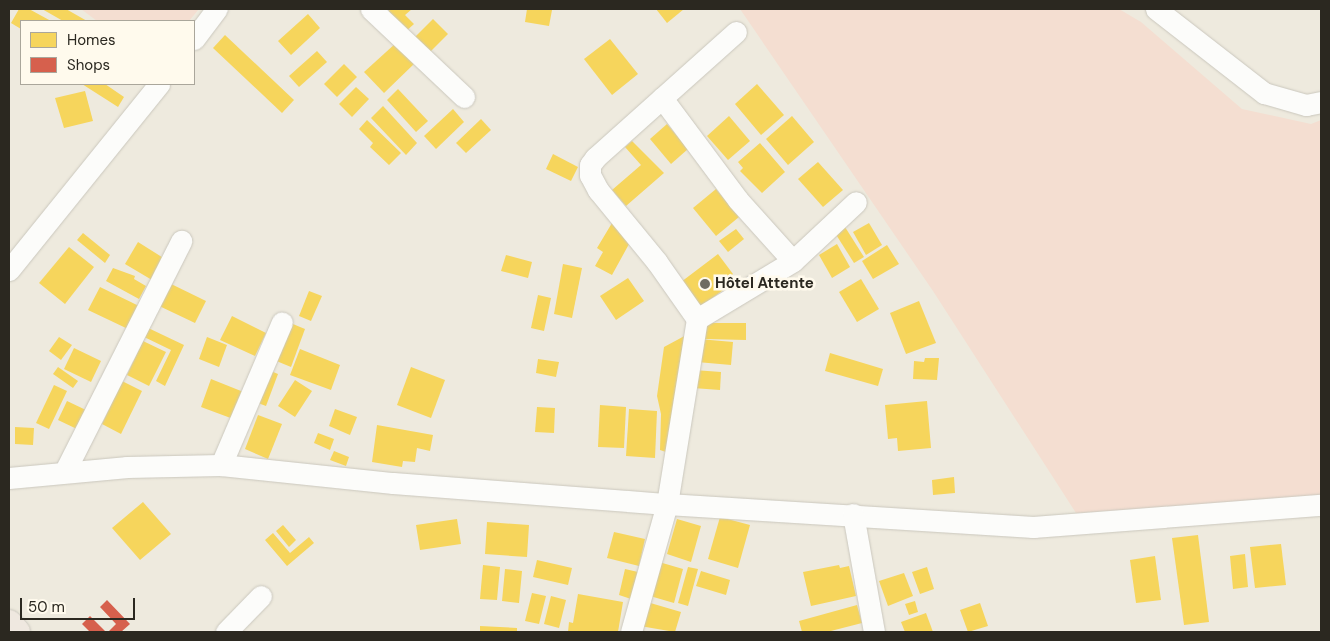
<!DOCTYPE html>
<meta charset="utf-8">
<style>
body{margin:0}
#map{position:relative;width:1330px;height:641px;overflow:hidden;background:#eeeade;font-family:"DM Sans",sans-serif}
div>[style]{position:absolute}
.green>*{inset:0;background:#f4ded1}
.homes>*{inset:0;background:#f6d55c}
.shops>*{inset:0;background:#d6604d}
.roads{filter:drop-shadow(0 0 1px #cac7bd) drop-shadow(0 0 1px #cac7bd)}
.minor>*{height:21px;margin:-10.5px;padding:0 10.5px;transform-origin:10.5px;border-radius:10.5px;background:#fcfcfa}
.major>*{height:26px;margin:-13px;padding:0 13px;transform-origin:13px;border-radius:13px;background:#efe8e0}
.dots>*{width:14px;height:14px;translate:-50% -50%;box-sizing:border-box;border:2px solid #fffaed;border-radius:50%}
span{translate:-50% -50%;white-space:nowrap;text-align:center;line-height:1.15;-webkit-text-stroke:5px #fffaed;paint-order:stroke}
.poi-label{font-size:15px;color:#2b2820;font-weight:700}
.left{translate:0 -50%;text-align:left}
.frame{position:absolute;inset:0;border:10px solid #2b2820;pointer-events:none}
.legend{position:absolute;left:20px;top:20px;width:175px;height:65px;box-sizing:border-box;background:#fffaed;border:1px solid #aaa69b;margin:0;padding:6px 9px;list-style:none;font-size:15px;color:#2b2820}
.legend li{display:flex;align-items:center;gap:10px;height:25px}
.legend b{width:25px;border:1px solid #aaa69b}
.scale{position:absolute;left:20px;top:598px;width:115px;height:22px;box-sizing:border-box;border:2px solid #2b2820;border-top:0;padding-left:6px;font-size:15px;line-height:18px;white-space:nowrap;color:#2b2820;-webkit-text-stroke:4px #fffaed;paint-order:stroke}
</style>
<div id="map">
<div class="green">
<i style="clip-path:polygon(81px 9px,199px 9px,189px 21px,97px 21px)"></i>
<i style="clip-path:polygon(740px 9px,1119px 9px,1141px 22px,1242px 109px,1311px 124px,1321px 120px,1321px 497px,1076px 513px,933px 291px)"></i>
</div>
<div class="homes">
<i style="clip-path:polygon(19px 9px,29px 9px,51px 21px,21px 21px,21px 29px,11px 23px)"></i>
<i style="clip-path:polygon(42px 9px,66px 9px,87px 21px,63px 21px)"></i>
<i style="clip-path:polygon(391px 9px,412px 9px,405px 15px,414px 24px,404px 33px,386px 13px)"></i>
<i style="clip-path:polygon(527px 9px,552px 10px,549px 26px,525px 22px)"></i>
<i style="clip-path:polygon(656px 9px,684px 9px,667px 23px)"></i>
<i style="clip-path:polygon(308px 14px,320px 28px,291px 55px,278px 41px)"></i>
<i style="clip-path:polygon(433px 19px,448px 34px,427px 55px,412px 40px)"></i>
<i style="clip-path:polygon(225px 35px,294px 100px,282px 113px,213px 48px)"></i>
<i style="clip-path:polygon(610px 39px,638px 74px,612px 95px,584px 59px)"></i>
<i style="clip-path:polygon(396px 43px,415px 63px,384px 93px,364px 72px)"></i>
<i style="clip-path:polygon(317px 51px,327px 62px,299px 87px,289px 76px)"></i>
<i style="clip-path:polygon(344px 64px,357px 77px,337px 97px,324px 84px)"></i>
<i style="clip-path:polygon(82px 84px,105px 84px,124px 97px,118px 107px)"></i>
<i style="clip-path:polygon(757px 84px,784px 115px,761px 135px,735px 104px)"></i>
<i style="clip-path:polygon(356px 87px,369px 99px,352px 117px,339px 104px)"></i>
<i style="clip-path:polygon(398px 89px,428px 121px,416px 132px,387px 100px)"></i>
<i style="clip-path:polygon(85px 91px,93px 121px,64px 128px,55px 98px)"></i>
<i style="clip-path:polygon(383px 106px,417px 143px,406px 155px,371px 118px)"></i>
<i style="clip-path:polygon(453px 109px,464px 122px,436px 149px,424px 136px)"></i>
<i style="clip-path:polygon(729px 116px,750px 141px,728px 160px,707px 136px)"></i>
<i style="clip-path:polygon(792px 116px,814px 142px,788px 165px,766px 139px)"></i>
<i style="clip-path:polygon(481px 119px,491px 130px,466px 153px,456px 143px)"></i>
<i style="clip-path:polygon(367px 120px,401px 153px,389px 165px,370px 147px,373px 143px,359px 129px)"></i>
<i style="clip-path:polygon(667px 124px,688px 149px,671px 164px,650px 139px)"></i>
<i style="clip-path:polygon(632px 141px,664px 173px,626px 206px,612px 190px,641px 165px,625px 147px)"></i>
<i style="clip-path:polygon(760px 143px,785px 172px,762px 193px,740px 171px,743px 168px,738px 162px)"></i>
<i style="clip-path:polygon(553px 154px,578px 167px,571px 181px,546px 169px)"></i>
<i style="clip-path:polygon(818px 162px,843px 190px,823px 207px,798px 179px)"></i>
<i style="clip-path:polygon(716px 189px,739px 217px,716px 236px,693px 208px)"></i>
<i style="clip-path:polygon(612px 223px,634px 235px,612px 275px,595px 266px,603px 252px,597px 248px)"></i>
<i style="clip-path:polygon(869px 223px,882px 245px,866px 255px,853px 232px)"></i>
<i style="clip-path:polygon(845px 227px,864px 257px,854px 263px,835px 233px)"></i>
<i style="clip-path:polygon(736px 229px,744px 239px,728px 252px,719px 241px)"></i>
<i style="clip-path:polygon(83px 233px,110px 255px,105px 263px,77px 240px)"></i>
<i style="clip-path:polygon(138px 242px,165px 259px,152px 280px,125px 264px)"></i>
<i style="clip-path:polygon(837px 244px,850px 267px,832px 278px,819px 255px)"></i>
<i style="clip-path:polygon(887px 245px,899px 264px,873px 279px,862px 261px)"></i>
<i style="clip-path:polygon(69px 247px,94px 267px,65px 304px,39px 283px)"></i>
<i style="clip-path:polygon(718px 254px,733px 274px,722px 283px,726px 288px,700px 307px,681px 282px)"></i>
<i style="clip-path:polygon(506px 255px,532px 262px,528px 278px,501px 271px)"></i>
<i style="clip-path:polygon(563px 264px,582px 268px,572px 318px,554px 314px)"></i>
<i style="clip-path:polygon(113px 268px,135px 276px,134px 279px,146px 286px,139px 299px,106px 281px)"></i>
<i style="clip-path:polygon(628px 278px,644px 301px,616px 320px,600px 296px)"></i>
<i style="clip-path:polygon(861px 279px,879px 309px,857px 322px,839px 292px)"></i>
<i style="clip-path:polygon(165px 281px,206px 301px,195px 323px,155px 304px)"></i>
<i style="clip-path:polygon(100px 287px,139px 306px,128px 329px,88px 310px)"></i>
<i style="clip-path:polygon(309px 291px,322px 296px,311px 321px,299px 316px)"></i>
<i style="clip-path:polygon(538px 295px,551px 298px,544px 331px,531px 328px)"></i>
<i style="clip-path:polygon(919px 301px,936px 343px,906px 354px,890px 313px)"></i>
<i style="clip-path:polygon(232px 316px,266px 333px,255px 356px,220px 340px)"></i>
<i style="clip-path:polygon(288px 322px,305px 329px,291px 367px,274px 360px)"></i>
<i style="clip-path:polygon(705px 323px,746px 323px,746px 340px,705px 339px)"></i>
<i style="clip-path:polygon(144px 326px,184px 345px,165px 386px,156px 381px,171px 350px,140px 335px)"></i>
<i style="clip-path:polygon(690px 333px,669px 453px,660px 450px,661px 414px,657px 396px,664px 347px)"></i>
<i style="clip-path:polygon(59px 337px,72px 345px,61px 360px,49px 351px)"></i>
<i style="clip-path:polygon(207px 337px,227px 345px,219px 367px,199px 359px)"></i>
<i style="clip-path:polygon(699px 339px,733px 342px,731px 365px,697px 362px)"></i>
<i style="clip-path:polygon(143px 341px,166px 352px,149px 386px,127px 375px)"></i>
<i style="clip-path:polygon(74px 348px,101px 361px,91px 382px,64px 369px)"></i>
<i style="clip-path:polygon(300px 349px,340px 365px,331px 390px,290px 375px)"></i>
<i style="clip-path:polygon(830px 353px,883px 369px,878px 386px,825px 371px)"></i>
<i style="clip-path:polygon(925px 358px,939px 358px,937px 380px,913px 379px,914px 361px,924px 362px)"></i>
<i style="clip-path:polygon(538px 359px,559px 362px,556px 377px,536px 373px)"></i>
<i style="clip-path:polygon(58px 367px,78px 381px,73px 388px,53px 374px)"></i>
<i style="clip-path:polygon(411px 367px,445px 380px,431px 418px,397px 405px)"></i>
<i style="clip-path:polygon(266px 369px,278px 374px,266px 406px,253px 401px)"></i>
<i style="clip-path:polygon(694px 370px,721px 372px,720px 390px,693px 388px)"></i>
<i style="clip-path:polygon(211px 379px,246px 393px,236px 420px,201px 407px)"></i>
<i style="clip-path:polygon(295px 380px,312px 391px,295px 417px,278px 406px)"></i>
<i style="clip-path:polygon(122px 381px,142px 391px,121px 434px,102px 424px)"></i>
<i style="clip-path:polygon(54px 385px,67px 391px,49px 429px,36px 423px)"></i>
<i style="clip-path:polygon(67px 401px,88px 411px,79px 430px,58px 420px)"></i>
<i style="clip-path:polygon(927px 401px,931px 448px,898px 451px,897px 438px,888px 439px,885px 405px)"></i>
<i style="clip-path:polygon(600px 405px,626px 407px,624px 448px,598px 447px)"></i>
<i style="clip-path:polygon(537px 407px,555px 408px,554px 433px,535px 432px)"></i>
<i style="clip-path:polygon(335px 409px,357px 417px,350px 435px,329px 426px)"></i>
<i style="clip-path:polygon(629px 409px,657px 411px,655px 458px,626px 456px)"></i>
<i style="clip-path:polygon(258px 415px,282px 424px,268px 459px,245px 449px)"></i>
<i style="clip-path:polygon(377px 425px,433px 435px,430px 451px,417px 448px,415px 462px,403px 461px,402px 467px,372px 462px)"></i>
<i style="clip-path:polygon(15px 427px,34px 428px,33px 445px,15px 444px)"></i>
<i style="clip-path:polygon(318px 433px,334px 439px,330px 450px,314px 443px)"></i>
<i style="clip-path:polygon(334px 451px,349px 457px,346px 466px,330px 460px)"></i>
<i style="clip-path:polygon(954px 477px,955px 493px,933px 495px,932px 480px)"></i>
<i style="clip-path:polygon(143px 502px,171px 534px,140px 560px,112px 528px)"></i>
<i style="clip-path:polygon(720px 517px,750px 525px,738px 568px,708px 559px)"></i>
<i style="clip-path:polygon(457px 519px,461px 544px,420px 550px,416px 525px)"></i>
<i style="clip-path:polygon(677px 519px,701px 526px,691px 562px,667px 554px)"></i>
<i style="clip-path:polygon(487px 522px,529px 525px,527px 557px,485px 554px)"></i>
<i style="clip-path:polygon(283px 525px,296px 540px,289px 547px,276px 531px)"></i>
<i style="clip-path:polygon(614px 532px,645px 539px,639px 566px,607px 558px)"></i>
<i style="clip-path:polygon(273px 533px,290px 553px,309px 537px,314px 543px,287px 566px,265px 540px)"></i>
<i style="clip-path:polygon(1198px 535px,1209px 622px,1184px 625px,1172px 538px)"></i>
<i style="clip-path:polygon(1281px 544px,1286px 585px,1255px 588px,1250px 547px)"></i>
<i style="clip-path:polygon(1245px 554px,1248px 587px,1233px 589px,1230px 556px)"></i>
<i style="clip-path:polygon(1155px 556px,1161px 600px,1136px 603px,1130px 560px)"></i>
<i style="clip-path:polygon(537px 560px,572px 568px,568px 585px,533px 577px)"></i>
<i style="clip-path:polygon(659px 562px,683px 569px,674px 603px,650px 596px)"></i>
<i style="clip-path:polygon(483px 565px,500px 567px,497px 600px,480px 599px)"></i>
<i style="clip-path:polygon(839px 565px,840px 568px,849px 566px,856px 596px,811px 606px,803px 572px)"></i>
<i style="clip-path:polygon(688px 567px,698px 569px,688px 606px,678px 603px)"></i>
<i style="clip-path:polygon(927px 567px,934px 589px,920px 594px,912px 572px)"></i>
<i style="clip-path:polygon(505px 569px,522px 571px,519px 603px,502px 601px)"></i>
<i style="clip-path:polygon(625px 569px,638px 572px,631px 599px,619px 595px)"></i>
<i style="clip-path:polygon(701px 571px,730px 580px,726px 595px,696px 586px)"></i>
<i style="clip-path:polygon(904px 573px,913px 596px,888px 606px,879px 581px)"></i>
<i style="clip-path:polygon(532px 593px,546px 596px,539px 624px,525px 621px)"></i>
<i style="clip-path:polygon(578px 594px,623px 602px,618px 632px,568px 632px,569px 622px,573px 623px)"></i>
<i style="clip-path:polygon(551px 596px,566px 600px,559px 628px,544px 624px)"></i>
<i style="clip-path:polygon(915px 601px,918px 612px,909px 615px,905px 604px)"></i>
<i style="clip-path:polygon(647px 602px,681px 612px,675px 632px,640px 626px)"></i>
<i style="clip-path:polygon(980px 603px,988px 626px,968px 632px,960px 610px)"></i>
<i style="clip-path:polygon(857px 605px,862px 623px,827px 632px,802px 632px,799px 621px)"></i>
<i style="clip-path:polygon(926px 613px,933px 632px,905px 632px,901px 622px)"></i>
<i style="clip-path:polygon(480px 626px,517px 628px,517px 632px,480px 632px)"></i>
</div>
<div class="shops">
<i style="clip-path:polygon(107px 600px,130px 624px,121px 632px,108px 632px,116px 624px,100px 607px)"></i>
<i style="clip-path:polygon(90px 616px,106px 632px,90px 632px,82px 624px)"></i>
</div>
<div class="roads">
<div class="minor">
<i style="left:371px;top:9px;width:128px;rotate:43.4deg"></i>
<i style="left:1156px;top:9px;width:137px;rotate:37.9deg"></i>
<i style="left:1264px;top:93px;width:44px;rotate:15.9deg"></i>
<i style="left:1306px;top:105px;width:15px;rotate:-11deg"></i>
<i style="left:194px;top:39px;width:38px;rotate:-53deg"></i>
<i style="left:662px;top:98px;width:127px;rotate:53.3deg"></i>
<i style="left:738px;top:200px;width:82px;rotate:48deg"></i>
<i style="left:9px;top:270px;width:239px;rotate:-51.1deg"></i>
<i style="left:697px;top:319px;width:70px;rotate:-125.1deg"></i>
<i style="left:657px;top:262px;width:93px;rotate:-129.3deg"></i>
<i style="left:598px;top:190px;width:17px;rotate:-118deg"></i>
<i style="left:590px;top:175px;width:10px;rotate:-90deg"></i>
<i style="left:590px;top:165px;width:9px;rotate:-54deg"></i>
<i style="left:595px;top:158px;width:189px;rotate:-41.8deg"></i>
<i style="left:221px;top:465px;width:155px;rotate:-66.9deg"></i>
<i style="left:65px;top:471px;width:258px;rotate:-63.2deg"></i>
<i style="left:9px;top:478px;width:119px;rotate:-5.3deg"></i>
<i style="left:127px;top:467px;width:94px;rotate:-1.2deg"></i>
<i style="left:221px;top:465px;width:173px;rotate:6deg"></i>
<i style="left:393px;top:483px;width:275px;rotate:4.4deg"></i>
<i style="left:667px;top:504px;width:367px;rotate:3.6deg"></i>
<i style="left:1033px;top:527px;width:289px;rotate:-4.4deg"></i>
<i style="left:853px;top:514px;width:120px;rotate:79.9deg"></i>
<i style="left:226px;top:632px;width:50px;rotate:-45.8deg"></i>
<i style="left:631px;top:632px;width:133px;rotate:-74.3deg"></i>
<i style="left:667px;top:504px;width:187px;rotate:-80.8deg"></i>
<i style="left:697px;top:319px;width:112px;rotate:-31.1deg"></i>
<i style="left:793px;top:261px;width:86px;rotate:-43.1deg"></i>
</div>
<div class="major">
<i style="left:9px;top:623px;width:12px;rotate:48deg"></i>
</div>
</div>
<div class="dots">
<i style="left:705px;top:284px;background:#6f6c62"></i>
</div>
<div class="poi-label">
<span class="left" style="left:715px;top:284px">Hôtel Attente</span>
</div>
<div class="frame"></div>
<ul class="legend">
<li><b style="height:14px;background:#f6d55c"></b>Homes</li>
<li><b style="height:14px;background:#d6604d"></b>Shops</li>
</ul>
<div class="scale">50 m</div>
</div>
